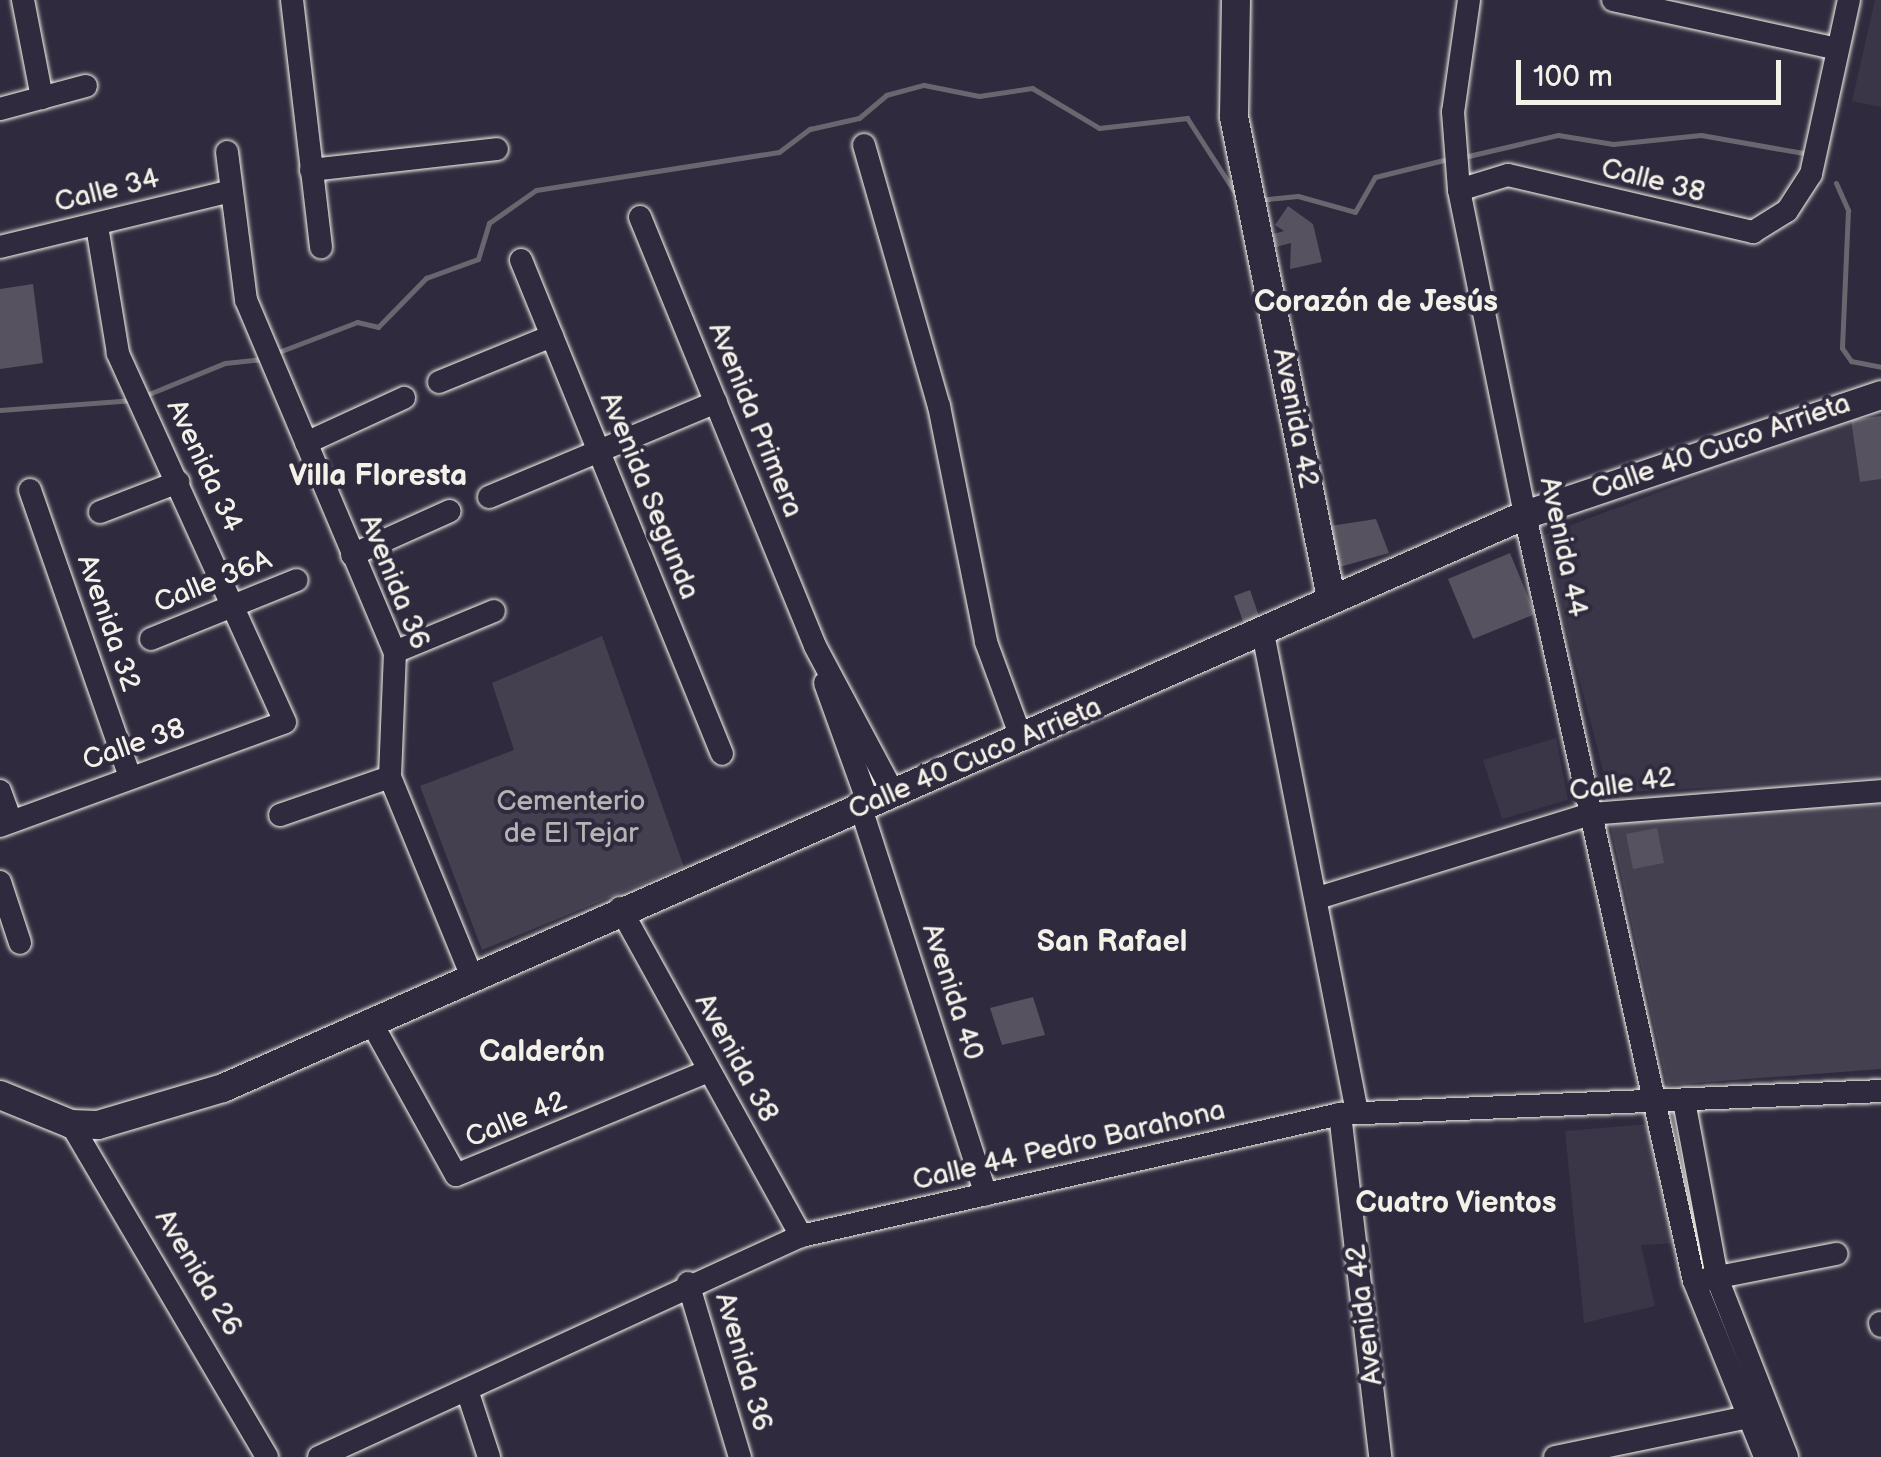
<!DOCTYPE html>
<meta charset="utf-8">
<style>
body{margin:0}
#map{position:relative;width:1881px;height:1457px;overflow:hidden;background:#2f2a3d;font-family:"Balsamiq Sans",sans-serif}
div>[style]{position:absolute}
.built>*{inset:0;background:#3b3647}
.green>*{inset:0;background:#454050}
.stream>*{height:5px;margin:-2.5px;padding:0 2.5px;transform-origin:2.5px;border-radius:2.5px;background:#6a6670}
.building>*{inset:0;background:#56525f}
.roads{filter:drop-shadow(0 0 2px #f4f1e8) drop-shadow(0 0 2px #f4f1e8)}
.minor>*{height:22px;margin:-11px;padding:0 11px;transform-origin:11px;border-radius:11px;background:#2f2a3d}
.major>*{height:28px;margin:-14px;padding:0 14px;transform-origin:14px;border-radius:14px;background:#2f2a3d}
span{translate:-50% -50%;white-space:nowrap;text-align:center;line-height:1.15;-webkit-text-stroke:8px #2f2a3d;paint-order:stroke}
.street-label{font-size:28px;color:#f4f1e8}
.park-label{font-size:28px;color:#b7b3b3}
.neighbourhood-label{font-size:30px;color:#f4f1e8;font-weight:700}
.scale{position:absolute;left:1516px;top:60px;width:265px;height:45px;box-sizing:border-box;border:5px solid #f4f1e8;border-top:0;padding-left:12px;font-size:30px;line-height:35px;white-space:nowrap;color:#f4f1e8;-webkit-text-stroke:8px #2f2a3d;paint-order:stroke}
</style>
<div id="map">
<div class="built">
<i style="clip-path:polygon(1875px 0,1881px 0,1881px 107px,1852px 101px)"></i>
<i style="clip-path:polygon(1851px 420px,1860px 481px,1881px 479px,1881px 778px,1609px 793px,1542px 536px)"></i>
<i style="clip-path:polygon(1556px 738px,1568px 800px,1502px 819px,1483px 760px)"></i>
<i style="clip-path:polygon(1649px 1124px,1676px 1243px,1641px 1245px,1655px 1306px,1584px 1323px,1565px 1131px)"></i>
</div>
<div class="green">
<i style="clip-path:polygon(602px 636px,684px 867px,482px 950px,420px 786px,514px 750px,492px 683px)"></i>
<i style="clip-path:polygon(1881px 799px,1881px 1069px,1667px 1085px,1610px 824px)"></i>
</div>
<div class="stream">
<i style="left:1464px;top:157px;width:97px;rotate:-13.2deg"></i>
<i style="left:1558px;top:135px;width:56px;rotate:9.3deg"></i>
<i style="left:1613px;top:144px;width:88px;rotate:-5.8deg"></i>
<i style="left:1701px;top:135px;width:104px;rotate:10deg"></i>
<i style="left:1836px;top:183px;width:30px;rotate:66deg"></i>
<i style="left:1848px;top:210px;width:138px;rotate:92.5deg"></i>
<i style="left:1842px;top:348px;width:16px;rotate:55deg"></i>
<i style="left:1851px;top:361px;width:31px;rotate:11deg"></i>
<i style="left:1258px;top:200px;width:40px;rotate:-5.7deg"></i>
<i style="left:1298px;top:196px;width:59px;rotate:15.7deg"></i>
<i style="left:1355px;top:212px;width:40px;rotate:-60.3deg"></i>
<i style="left:1375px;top:177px;width:75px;rotate:-13.9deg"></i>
<i style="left:276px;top:353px;width:87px;rotate:-20.9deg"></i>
<i style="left:357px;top:322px;width:22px;rotate:13deg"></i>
<i style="left:378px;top:327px;width:69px;rotate:-45.6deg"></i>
<i style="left:426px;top:278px;width:55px;rotate:-20.1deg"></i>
<i style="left:478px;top:259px;width:38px;rotate:-73deg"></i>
<i style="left:489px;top:223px;width:57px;rotate:-35.1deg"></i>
<i style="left:536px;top:190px;width:246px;rotate:-8.9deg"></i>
<i style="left:779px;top:152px;width:39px;rotate:-37deg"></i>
<i style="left:810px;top:129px;width:50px;rotate:-12.7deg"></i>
<i style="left:859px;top:118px;width:35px;rotate:-40deg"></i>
<i style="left:886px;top:95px;width:39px;rotate:-15deg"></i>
<i style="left:924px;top:85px;width:56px;rotate:11.3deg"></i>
<i style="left:979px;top:96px;width:54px;rotate:-8.6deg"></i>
<i style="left:1032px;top:88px;width:78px;rotate:30.8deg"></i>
<i style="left:1099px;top:128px;width:89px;rotate:-6.5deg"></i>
<i style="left:1187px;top:118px;width:94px;rotate:57.2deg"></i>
<i style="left:144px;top:396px;width:87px;rotate:-22.2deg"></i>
<i style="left:225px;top:363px;width:36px;rotate:-6deg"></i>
<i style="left:0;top:410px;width:134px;rotate:-4.3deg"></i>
</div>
<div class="building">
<i style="clip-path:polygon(1288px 206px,1313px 224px,1322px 262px,1290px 269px,1291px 243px,1276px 247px,1273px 234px,1284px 231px,1275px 225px)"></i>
<i style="clip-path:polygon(33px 284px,43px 363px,0 369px,0 289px)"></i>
<i style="clip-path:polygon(1881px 416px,1881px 479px,1860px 482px,1851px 420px)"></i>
<i style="clip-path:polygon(1376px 519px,1389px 553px,1336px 568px,1330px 526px)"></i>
<i style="clip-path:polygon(1510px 553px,1535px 614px,1473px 639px,1448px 579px)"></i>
<i style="clip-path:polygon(1250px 590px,1260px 619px,1244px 624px,1234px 596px)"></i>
<i style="clip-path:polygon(1657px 828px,1664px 863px,1633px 869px,1626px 834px)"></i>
<i style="clip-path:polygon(1033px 997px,1045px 1035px,1002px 1045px,990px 1008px)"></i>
</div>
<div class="roads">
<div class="minor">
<i style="left:23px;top:0;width:100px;rotate:79deg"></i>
<i style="left:292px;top:0;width:249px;rotate:83.3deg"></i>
<i style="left:1469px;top:0;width:113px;rotate:98.1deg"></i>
<i style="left:1453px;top:112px;width:78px;rotate:85.6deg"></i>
<i style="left:1459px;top:190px;width:332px;rotate:78.5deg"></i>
<i style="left:1525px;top:515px;width:784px;rotate:77.56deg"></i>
<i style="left:1694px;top:1281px;width:190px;rotate:68deg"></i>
<i style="left:1613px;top:0;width:229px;rotate:12.3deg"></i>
<i style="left:0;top:109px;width:89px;rotate:-15deg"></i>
<i style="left:864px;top:145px;width:272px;rotate:74deg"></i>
<i style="left:939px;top:406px;width:241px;rotate:78.7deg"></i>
<i style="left:986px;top:642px;width:104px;rotate:69.8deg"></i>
<i style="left:227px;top:152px;width:149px;rotate:82.7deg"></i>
<i style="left:246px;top:300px;width:382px;rotate:67.1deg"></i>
<i style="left:395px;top:652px;width:125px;rotate:92.3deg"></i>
<i style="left:390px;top:777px;width:216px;rotate:67.7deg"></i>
<i style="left:311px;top:170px;width:187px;rotate:-6.4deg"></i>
<i style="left:1459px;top:190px;width:51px;rotate:-17deg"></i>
<i style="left:1508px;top:175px;width:252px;rotate:13.1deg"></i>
<i style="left:1753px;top:232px;width:40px;rotate:-32deg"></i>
<i style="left:1787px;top:211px;width:44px;rotate:-57deg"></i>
<i style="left:1811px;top:174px;width:178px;rotate:-77.7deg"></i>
<i style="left:640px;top:217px;width:463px;rotate:67.8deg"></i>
<i style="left:815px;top:646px;width:168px;rotate:61.9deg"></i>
<i style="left:0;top:247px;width:235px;rotate:-13.6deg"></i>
<i style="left:521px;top:260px;width:533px;rotate:67.86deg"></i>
<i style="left:439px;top:382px;width:122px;rotate:-22.2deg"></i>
<i style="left:306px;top:443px;width:108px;rotate:-24.7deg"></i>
<i style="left:30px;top:490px;width:304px;rotate:70.8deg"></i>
<i style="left:489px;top:497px;width:246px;rotate:-22.7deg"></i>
<i style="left:100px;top:512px;width:84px;rotate:-21deg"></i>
<i style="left:352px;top:555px;width:107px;rotate:-24.2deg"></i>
<i style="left:1263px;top:633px;width:488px;rotate:78.9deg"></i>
<i style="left:151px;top:639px;width:157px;rotate:-22deg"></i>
<i style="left:395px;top:652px;width:107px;rotate:-22.5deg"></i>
<i style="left:825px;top:683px;width:130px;rotate:70.2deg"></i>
<i style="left:0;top:791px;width:32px;rotate:70deg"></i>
<i style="left:861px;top:808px;width:406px;rotate:72.1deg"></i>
<i style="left:280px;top:815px;width:116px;rotate:-19.1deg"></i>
<i style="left:0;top:826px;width:303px;rotate:-20deg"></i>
<i style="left:285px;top:722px;width:405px;rotate:-114.4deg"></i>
<i style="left:118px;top:353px;width:129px;rotate:-99.4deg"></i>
<i style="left:0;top:882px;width:64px;rotate:71.8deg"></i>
<i style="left:1321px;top:897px;width:282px;rotate:-17.1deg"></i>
<i style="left:1590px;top:814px;width:292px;rotate:-4.5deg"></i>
<i style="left:620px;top:908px;width:375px;rotate:61.1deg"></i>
<i style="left:370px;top:1020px;width:177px;rotate:61deg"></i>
<i style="left:456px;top:1175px;width:273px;rotate:-22.4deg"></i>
<i style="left:1684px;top:1101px;width:180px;rotate:79.4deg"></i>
<i style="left:1717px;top:1278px;width:192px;rotate:68.6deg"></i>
<i style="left:1340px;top:1114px;width:345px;rotate:83.3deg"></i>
<i style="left:71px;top:1124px;width:386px;rotate:59.5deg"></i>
<i style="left:1703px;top:1280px;width:136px;rotate:-11.1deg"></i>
<i style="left:688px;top:1283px;width:182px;rotate:73.4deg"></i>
<i style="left:1880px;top:1323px;width:3px;rotate:72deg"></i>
<i style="left:467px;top:1390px;width:71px;rotate:71.8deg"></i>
<i style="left:319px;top:1457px;width:530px;rotate:-24.63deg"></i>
<i style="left:801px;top:1236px;width:553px;rotate:-12.75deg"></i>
<i style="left:1340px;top:1114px;width:541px;rotate:-2.43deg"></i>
<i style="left:1555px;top:1457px;width:198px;rotate:-11.7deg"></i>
</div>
<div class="major">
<i style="left:1236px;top:0;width:117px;rotate:91deg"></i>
<i style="left:1234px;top:117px;width:492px;rotate:78.6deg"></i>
<i style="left:0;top:1095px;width:77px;rotate:22.2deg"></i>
<i style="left:71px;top:1124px;width:27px;rotate:2deg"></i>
<i style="left:98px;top:1125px;width:130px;rotate:-16.5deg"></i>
<i style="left:223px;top:1088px;width:1423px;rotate:-23.75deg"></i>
<i style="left:1525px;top:515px;width:376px;rotate:-18.6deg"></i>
</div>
</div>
<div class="street-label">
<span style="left:1653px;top:181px;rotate:14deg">Calle 38</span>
<span style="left:107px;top:191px;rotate:-14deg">Calle 34</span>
<span style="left:1295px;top:418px;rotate:79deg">Avenida 42</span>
<span style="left:755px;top:420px;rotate:68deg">Avenida Primera</span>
<span style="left:1721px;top:447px;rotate:-19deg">Calle 40 Cuco Arrieta</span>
<span style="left:204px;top:466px;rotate:65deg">Avenida 34</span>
<span style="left:649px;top:496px;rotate:68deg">Avenida Segunda</span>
<span style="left:1563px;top:547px;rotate:78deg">Avenida 44</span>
<span style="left:213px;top:582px;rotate:-22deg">Calle 36A</span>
<span style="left:394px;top:582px;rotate:68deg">Avenida 36</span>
<span style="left:108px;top:623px;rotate:71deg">Avenida 32</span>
<span style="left:134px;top:745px;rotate:-19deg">Calle 38</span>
<span style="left:975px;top:759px;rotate:-23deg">Calle 40 Cuco Arrieta</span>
<span style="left:1622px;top:785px;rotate:-8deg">Calle 42</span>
<span style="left:952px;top:992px;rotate:72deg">Avenida 40</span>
<span style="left:736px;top:1058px;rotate:61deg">Avenida 38</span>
<span style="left:516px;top:1120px;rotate:-22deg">Calle 42</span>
<span style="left:1069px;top:1146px;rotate:-13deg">Calle 44 Pedro Barahona</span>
<span style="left:198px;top:1273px;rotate:59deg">Avenida 26</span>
<span style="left:1365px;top:1315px;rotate:-97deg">Avenida 42</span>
<span style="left:743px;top:1362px;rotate:74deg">Avenida 36</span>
</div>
<div class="park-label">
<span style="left:571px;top:818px">Cementerio<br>de El Tejar</span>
</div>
<div class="neighbourhood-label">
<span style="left:1376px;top:302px">Corazón de Jesús</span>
<span style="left:378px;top:476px">Villa Floresta</span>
<span style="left:1112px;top:942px">San Rafael</span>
<span style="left:542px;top:1052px">Calderón</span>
<span style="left:1456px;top:1203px">Cuatro Vientos</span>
</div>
<div class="scale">100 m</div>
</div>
